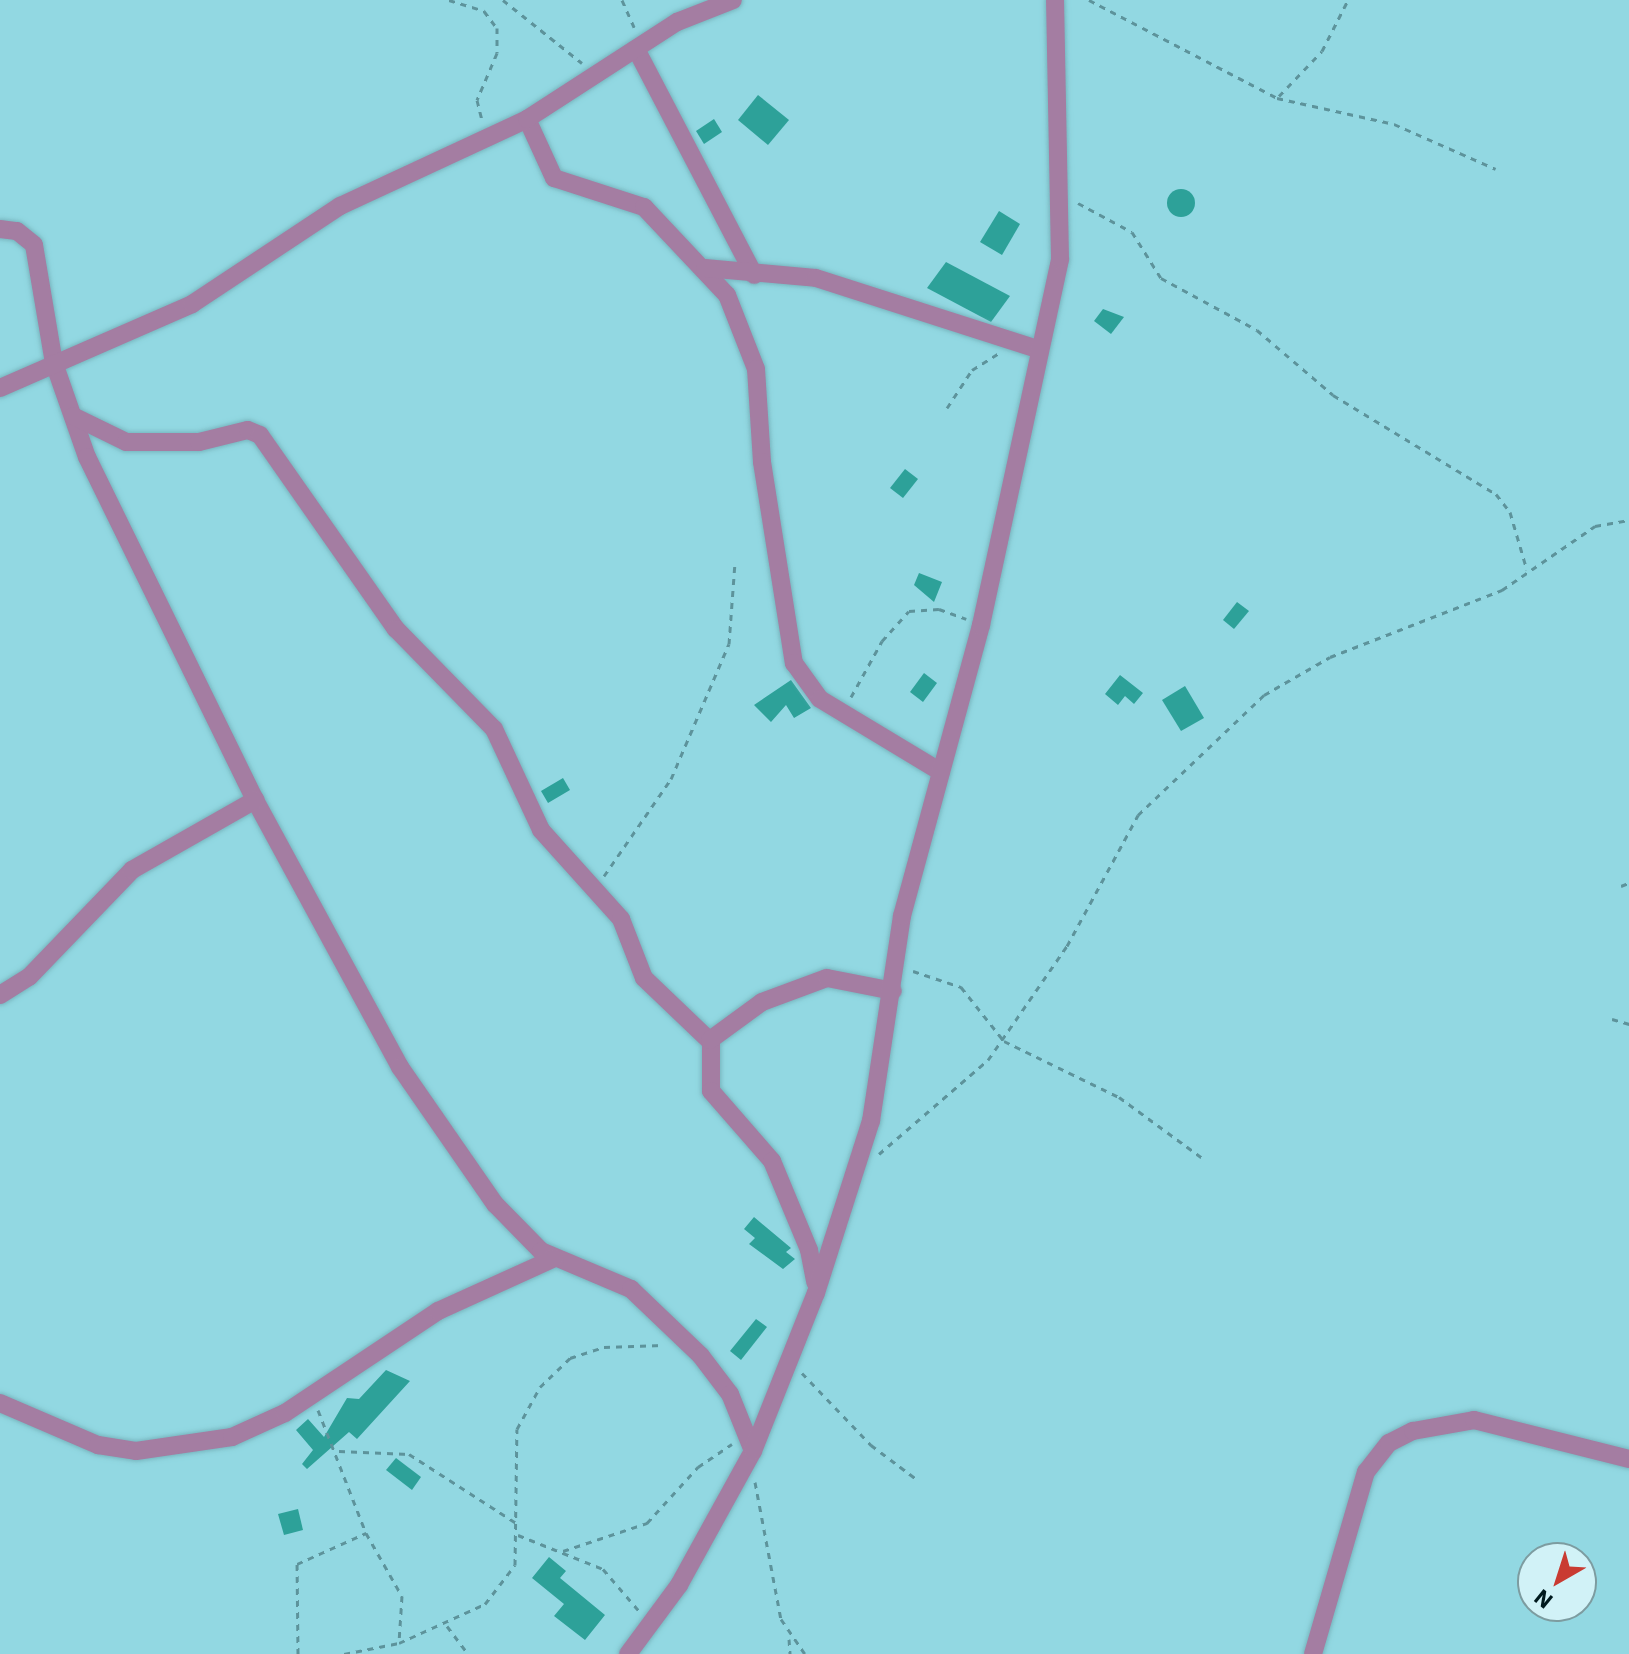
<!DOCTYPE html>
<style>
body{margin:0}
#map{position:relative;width:1629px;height:1654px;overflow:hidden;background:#92d8e2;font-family:"IBM Plex Sans",sans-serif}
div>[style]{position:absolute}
.building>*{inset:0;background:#2da199}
.round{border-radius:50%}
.path>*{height:3px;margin-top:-1.5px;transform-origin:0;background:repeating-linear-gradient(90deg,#5d939b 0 6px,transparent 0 12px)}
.roads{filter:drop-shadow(0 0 2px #78b6bf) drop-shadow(0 0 2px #78b6bf)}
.minor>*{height:18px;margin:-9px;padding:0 9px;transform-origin:9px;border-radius:9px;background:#a47da2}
span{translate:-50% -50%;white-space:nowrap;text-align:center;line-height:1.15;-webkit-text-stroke:7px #d1f2f7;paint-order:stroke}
.north{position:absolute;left:1517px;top:1542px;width:80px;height:80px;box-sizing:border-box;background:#d1f2f7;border:2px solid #7d9ca0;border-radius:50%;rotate:219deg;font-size:22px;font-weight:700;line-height:32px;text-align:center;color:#001a1e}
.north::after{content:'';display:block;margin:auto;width:28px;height:36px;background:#c93b32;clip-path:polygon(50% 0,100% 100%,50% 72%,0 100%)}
</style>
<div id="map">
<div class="building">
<i style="clip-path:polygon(758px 95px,789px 120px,768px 145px,738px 120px)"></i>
<i style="clip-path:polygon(714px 119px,722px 132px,704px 144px,696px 131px)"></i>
<i class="round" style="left:1167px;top:189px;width:28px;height:28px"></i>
<i style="clip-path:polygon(999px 211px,1020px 224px,1002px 255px,980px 242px)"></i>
<i style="clip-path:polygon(946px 262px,1010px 296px,991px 322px,927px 288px)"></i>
<i style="clip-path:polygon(1103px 309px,1124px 317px,1111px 334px,1094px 321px)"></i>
<i style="clip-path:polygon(905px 469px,918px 479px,903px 498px,890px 488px)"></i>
<i style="clip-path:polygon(919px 573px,942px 582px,934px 602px,914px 585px)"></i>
<i style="clip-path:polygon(1237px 602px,1249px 611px,1234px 629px,1223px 620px)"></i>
<i style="clip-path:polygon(924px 673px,937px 683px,923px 702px,910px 692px)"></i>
<i style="clip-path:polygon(1120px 675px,1143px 693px,1134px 704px,1125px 696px,1118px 705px,1105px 694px)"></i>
<i style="clip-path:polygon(791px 680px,811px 708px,794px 718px,786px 705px,771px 722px,754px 705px)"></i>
<i style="clip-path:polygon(1185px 686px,1204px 718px,1181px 731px,1162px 700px)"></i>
<i style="clip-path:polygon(563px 778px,570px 790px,548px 803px,541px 791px)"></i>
<i style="clip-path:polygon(754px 1217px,791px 1248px,786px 1252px,795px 1259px,783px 1269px,749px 1244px,755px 1238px,744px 1229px)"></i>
<i style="clip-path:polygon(756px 1319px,767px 1327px,741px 1360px,730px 1351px)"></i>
<i style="clip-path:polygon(386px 1370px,410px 1381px,357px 1439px,349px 1432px,307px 1469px,302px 1464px,313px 1450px,296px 1430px,308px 1419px,324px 1437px,347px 1398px,359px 1399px)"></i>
<i style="clip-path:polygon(396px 1458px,421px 1477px,412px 1490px,386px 1470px)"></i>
<i style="clip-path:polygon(298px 1509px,303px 1530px,284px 1535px,278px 1514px)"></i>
<i style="clip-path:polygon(549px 1557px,566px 1571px,560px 1578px,605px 1615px,585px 1640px,554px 1616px,564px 1604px,532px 1578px)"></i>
</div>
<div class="path">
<i style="left:449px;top:0;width:37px;rotate:17deg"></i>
<i style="left:484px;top:11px;width:21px;rotate:53deg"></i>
<i style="left:497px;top:28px;width:25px;rotate:90deg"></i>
<i style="left:497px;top:53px;width:51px;rotate:113.1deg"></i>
<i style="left:477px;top:100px;width:21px;rotate:76deg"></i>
<i style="left:503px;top:0;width:101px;rotate:38.6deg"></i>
<i style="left:622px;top:0;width:30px;rotate:66deg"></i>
<i style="left:1089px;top:0;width:212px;rotate:27.5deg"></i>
<i style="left:1277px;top:98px;width:120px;rotate:12.5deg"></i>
<i style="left:1394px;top:124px;width:111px;rotate:23.8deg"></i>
<i style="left:1279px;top:96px;width:62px;rotate:-46.3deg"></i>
<i style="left:1322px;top:51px;width:57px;rotate:-63deg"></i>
<i style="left:1078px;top:203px;width:61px;rotate:28.2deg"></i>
<i style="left:1132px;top:232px;width:54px;rotate:57.8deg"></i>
<i style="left:1161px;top:278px;width:109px;rotate:28.4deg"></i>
<i style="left:1257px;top:330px;width:100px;rotate:40.5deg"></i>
<i style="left:1333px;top:395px;width:191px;rotate:31.3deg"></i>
<i style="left:1496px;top:494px;width:23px;rotate:52deg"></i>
<i style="left:1510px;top:512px;width:60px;rotate:73.7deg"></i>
<i style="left:947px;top:408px;width:45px;rotate:-56.7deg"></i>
<i style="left:972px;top:370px;width:31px;rotate:-32deg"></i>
<i style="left:851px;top:697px;width:64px;rotate:-61deg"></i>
<i style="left:882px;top:641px;width:40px;rotate:-48deg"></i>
<i style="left:909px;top:611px;width:30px;rotate:-4deg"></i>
<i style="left:939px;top:609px;width:29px;rotate:20deg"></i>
<i style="left:604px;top:876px;width:118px;rotate:-55.4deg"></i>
<i style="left:671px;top:779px;width:147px;rotate:-66.8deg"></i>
<i style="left:729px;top:644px;width:82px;rotate:-85.8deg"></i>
<i style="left:1621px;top:886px;width:9px;rotate:-21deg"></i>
<i style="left:913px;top:971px;width:51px;rotate:18.4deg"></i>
<i style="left:961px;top:987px;width:69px;rotate:51.5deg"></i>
<i style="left:1004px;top:1041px;width:128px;rotate:26deg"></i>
<i style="left:1119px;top:1097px;width:102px;rotate:36.2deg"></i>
<i style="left:1612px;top:1019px;width:18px;rotate:16deg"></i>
<i style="left:879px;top:1154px;width:144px;rotate:-40.8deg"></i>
<i style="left:988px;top:1060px;width:139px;rotate:-55.3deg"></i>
<i style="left:1067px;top:946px;width:149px;rotate:-61.5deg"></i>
<i style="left:1138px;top:815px;width:174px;rotate:-43.6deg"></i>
<i style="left:1264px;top:695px;width:76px;rotate:-29.9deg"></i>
<i style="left:1330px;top:657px;width:185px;rotate:-21.3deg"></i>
<i style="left:1502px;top:590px;width:113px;rotate:-34.5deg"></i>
<i style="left:1595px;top:526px;width:35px;rotate:-10deg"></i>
<i style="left:802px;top:1373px;width:100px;rotate:46.2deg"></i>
<i style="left:871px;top:1445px;width:55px;rotate:36.9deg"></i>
<i style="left:318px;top:1410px;width:132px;rotate:68.7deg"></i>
<i style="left:366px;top:1533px;width:73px;rotate:60.3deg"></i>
<i style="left:402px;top:1596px;width:47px;rotate:93.7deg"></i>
<i style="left:339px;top:1451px;width:70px;rotate:2.5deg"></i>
<i style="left:409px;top:1454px;width:127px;rotate:32.8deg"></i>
<i style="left:755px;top:1482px;width:139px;rotate:79.3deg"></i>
<i style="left:781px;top:1619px;width:42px;rotate:55.6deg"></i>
<i style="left:518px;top:1535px;width:92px;rotate:21.8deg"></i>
<i style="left:603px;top:1569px;width:57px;rotate:49.3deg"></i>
<i style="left:563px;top:1551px;width:89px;rotate:-18.4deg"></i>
<i style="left:647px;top:1523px;width:76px;rotate:-47.7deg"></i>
<i style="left:698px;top:1467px;width:41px;rotate:-34.1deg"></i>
<i style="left:447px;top:1626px;width:35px;rotate:53deg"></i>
<i style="left:789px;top:1639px;width:15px;rotate:86deg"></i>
<i style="left:298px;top:1654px;width:90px;rotate:-90.6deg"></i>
<i style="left:297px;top:1564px;width:76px;rotate:-24.2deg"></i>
<i style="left:344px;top:1654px;width:56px;rotate:-11.3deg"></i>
<i style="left:399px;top:1643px;width:94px;rotate:-24.4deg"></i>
<i style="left:485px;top:1604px;width:49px;rotate:-52.4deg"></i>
<i style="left:515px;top:1565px;width:136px;rotate:-89.2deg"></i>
<i style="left:517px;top:1429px;width:48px;rotate:-61.3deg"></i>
<i style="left:540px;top:1387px;width:42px;rotate:-44deg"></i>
<i style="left:570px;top:1358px;width:36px;rotate:-18deg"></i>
<i style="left:604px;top:1347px;width:59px;rotate:-1.9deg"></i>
</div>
<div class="roads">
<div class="minor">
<i style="left:636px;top:49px;width:255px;rotate:62.4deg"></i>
<i style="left:527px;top:119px;width:65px;rotate:65.4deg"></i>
<i style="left:554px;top:178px;width:95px;rotate:17.9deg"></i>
<i style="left:644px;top:207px;width:121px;rotate:46.7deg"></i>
<i style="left:727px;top:295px;width:79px;rotate:68.6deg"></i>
<i style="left:756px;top:369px;width:93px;rotate:86.3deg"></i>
<i style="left:762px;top:462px;width:204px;rotate:81deg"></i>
<i style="left:794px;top:663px;width:44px;rotate:54.2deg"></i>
<i style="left:820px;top:699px;width:141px;rotate:31.1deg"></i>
<i style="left:0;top:229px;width:17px;rotate:7deg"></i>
<i style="left:17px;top:231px;width:22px;rotate:39deg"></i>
<i style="left:34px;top:245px;width:120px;rotate:80.4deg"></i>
<i style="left:54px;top:363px;width:100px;rotate:70.7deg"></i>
<i style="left:87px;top:457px;width:382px;rotate:63.9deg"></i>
<i style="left:255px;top:800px;width:304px;rotate:61.5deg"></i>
<i style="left:400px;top:1067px;width:167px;rotate:55.3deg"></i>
<i style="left:495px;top:1204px;width:66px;rotate:45.6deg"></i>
<i style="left:541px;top:1251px;width:98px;rotate:22.9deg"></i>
<i style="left:631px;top:1289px;width:97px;rotate:43.7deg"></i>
<i style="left:701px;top:1356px;width:48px;rotate:52.7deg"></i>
<i style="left:730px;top:1394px;width:61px;rotate:68deg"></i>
<i style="left:705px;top:268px;width:111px;rotate:5.1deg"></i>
<i style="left:816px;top:278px;width:232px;rotate:17.8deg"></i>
<i style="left:0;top:388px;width:210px;rotate:-23.6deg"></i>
<i style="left:192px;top:304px;width:178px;rotate:-33.5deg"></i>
<i style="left:340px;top:206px;width:206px;rotate:-24.9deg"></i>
<i style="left:527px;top:119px;width:179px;rotate:-32.9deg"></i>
<i style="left:677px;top:22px;width:60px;rotate:-21.4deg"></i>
<i style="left:73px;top:416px;width:59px;rotate:26.1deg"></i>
<i style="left:126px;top:442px;width:73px"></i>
<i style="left:199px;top:442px;width:50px;rotate:-13.8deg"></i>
<i style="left:248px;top:430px;width:13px;rotate:23deg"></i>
<i style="left:260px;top:435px;width:237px;rotate:55deg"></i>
<i style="left:396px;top:629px;width:140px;rotate:45.6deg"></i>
<i style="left:494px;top:729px;width:111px;rotate:65deg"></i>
<i style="left:541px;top:830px;width:120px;rotate:48deg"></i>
<i style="left:621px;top:919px;width:63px;rotate:68.7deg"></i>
<i style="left:644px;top:978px;width:93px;rotate:43.7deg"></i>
<i style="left:711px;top:1042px;width:49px;rotate:90deg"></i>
<i style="left:711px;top:1091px;width:93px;rotate:48.9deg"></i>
<i style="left:772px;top:1161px;width:96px;rotate:67.4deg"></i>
<i style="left:809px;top:1250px;width:33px;rotate:79deg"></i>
<i style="left:0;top:995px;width:34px;rotate:-32deg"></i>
<i style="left:29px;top:977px;width:149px;rotate:-46.1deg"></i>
<i style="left:132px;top:870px;width:142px;rotate:-29.6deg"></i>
<i style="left:710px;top:1040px;width:64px;rotate:-36.2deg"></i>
<i style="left:762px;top:1002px;width:69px;rotate:-20.3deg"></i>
<i style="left:827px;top:978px;width:67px;rotate:11.1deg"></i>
<i style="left:0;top:1403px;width:107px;rotate:23.2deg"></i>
<i style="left:98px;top:1445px;width:38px;rotate:9deg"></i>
<i style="left:136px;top:1451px;width:97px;rotate:-8.3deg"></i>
<i style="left:232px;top:1437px;width:58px;rotate:-24.4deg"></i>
<i style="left:285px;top:1413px;width:184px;rotate:-33.7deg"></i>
<i style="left:438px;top:1311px;width:128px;rotate:-24.4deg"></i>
<i style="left:628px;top:1654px;width:86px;rotate:-53.5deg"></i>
<i style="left:679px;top:1585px;width:153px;rotate:-61.1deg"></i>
<i style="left:753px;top:1451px;width:170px;rotate:-68.3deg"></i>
<i style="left:816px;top:1293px;width:181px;rotate:-72.3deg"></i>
<i style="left:871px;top:1121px;width:207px;rotate:-81.4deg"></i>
<i style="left:902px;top:916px;width:302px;rotate:-74.8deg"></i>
<i style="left:981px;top:625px;width:374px;rotate:-77.8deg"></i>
<i style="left:1060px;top:259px;width:259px;rotate:-91.1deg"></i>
<i style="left:1313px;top:1654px;width:190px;rotate:-73.8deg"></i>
<i style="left:1366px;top:1472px;width:37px;rotate:-52deg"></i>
<i style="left:1389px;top:1443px;width:27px;rotate:-27deg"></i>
<i style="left:1413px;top:1431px;width:62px;rotate:-10.2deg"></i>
<i style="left:1474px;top:1420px;width:160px;rotate:14.1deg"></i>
</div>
</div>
<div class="north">N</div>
</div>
